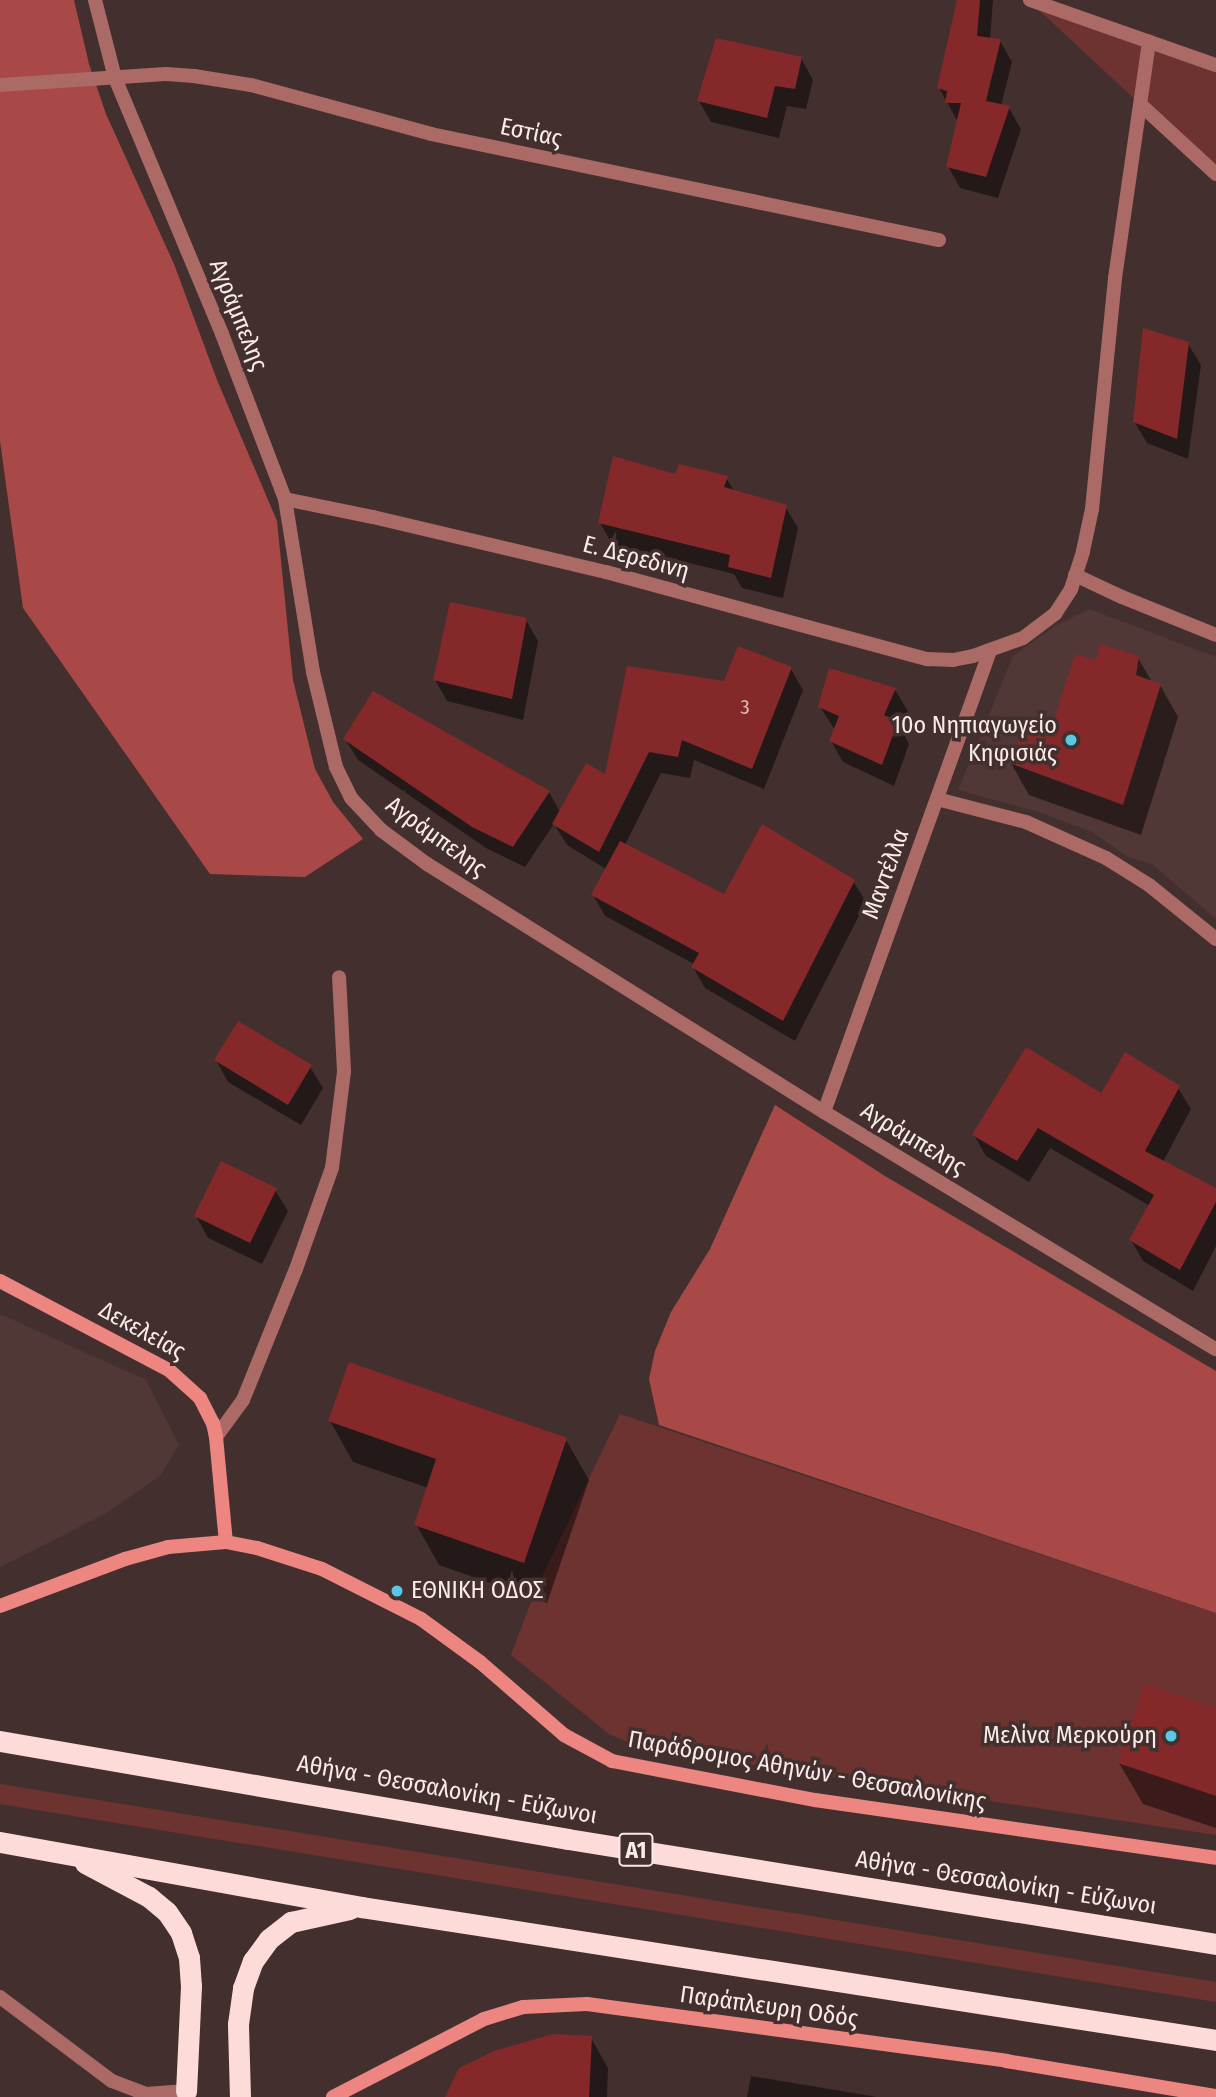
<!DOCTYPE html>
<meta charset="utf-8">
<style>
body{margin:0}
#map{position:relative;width:1216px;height:2097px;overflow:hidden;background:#43302e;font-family:"Fira Sans Condensed",sans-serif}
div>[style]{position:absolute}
.built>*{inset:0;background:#513735}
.green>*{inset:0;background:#6d3331}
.forest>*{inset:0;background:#a84847}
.shadow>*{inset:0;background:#0007}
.building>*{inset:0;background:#85282a}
.street>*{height:14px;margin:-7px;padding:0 7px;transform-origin:7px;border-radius:7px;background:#ab6a66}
.secondary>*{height:14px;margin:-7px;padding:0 7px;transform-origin:7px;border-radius:7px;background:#ed8681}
.highway>*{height:21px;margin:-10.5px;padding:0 10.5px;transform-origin:10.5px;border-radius:10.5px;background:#fcdbd8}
.dots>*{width:19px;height:19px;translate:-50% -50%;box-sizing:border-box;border:4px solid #43302e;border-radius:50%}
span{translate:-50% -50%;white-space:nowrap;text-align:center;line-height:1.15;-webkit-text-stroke:7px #43302e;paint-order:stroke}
.number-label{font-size:21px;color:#dbbab9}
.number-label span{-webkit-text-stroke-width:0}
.shield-label span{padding:2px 5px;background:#43302e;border:2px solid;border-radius:5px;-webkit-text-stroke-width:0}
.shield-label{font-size:23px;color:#f8ebe9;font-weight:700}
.street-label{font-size:24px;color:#f8ebe9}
.poi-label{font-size:24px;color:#f8ebe9}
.right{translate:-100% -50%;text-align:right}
.left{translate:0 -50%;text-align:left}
</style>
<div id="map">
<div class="built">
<i style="clip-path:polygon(1089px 609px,1216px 657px,1216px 919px,1152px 864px,1128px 857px,1092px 832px,1039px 812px,958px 790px,1013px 656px,1055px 626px)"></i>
<i style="clip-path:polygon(0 1314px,146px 1380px,179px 1445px,160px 1476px,105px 1514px,0 1567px)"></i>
</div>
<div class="green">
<i style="clip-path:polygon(1028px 0,1216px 65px,1216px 174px,1141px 105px)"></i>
<i style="clip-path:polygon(620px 1414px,1216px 1613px,1216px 1835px,679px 1754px,636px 1746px,609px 1734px,511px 1655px,536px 1589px)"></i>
<i style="clip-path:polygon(0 1784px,1216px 1982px,1216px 2002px,0 1804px)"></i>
</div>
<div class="forest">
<i style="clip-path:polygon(0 0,74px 0,89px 64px,106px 114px,174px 264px,217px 380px,277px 521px,293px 680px,315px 769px,333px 802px,363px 839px,305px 877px,210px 874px,23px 608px,0 441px)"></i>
<i style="clip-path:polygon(775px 1105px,885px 1176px,1216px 1371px,1216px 1613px,659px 1425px,649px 1379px,655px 1351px,671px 1312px,710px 1249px)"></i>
</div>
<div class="shadow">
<i style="clip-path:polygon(959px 0,993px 0,990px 40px,1000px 41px,1012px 62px,1001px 106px,1009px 108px,1021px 129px,998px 198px,960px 188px,948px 166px,958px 122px,939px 88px)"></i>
<i style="clip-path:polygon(801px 58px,813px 80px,806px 109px,787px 106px,779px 138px,711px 122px,699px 101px)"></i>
<i style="clip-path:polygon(1188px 344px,1201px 365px,1188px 459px,1147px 443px,1134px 421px)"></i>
<i style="clip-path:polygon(726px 478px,735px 492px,785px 506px,798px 528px,783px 598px,742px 588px,734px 574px,612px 544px,600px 523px)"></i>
<i style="clip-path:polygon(526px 620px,538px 641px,523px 720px,447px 701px,435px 680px)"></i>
<i style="clip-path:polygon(1138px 658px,1152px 682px,1160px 685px,1178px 717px,1141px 835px,1029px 795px,1011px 763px,1053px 729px,1097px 662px)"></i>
<i style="clip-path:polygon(791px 669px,803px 690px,764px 789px,694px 760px,690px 778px,661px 773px,625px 845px,725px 897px,853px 881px,866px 902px,795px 1041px,705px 988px,693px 967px,694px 964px,605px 916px,593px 895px,606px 869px,567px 845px,554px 824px,525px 867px,486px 848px,358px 760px,345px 739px,549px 792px,560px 812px,726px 683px)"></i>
<i style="clip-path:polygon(830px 670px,895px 690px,908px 711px,900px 727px,909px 744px,894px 786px,843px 762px,831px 741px,835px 730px,820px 707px)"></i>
<i style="clip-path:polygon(216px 1060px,310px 1067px,323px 1088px,301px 1125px,228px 1082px)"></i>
<i style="clip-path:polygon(1178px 1088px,1191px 1109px,1163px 1162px,1216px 1190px,1216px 1246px,1193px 1291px,1143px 1261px,1131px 1240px,1150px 1206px,1050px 1148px,1029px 1182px,986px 1156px,974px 1135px,1102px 1095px)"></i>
<i style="clip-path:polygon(275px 1190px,288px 1211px,262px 1264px,208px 1238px,196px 1216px)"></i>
<i style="clip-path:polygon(330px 1421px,566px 1440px,589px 1480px,547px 1603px,439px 1565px,416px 1524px,428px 1488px,353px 1462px)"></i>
<i style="clip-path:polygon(1216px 1710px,1216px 1828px,1143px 1804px,1119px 1763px)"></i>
<i style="clip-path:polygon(591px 2038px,608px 2068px,607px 2097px,447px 2097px)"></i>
<i style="clip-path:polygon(751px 2076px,877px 2097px,747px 2097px)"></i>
</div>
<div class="building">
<i style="clip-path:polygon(957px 0,980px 0,977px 36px,1001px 39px,986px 101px,1010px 106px,986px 177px,946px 167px,961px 103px,945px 103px,947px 91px,937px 88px)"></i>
<i style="clip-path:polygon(716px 38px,802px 57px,795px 89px,775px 86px,767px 118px,697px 101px)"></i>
<i style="clip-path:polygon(1143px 328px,1189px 342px,1177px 439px,1133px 422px)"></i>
<i style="clip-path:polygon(613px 456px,675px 474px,679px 464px,728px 476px,724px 487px,787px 505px,771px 578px,728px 567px,730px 555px,598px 523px)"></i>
<i style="clip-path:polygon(450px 602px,527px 618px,512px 699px,433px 680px)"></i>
<i style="clip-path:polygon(1100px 644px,1139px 656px,1136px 675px,1161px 684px,1123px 805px,1009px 763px,1028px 718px,1052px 726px,1075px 654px,1096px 660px)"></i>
<i style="clip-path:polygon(738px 646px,792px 667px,752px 769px,682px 740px,678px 757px,649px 752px,599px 852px,552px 824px,586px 763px,605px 774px,627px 666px,724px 681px)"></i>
<i style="clip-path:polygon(829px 668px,896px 688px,884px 715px,898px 721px,882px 765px,829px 741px,839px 716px,818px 707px)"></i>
<i style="clip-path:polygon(373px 691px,550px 791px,513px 847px,472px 827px,343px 739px)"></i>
<i style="clip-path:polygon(762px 824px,855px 880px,783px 1021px,691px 967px,699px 953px,591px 895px,620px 841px,724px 894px)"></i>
<i style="clip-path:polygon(238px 1021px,312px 1065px,288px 1105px,214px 1060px)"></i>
<i style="clip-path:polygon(1026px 1047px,1101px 1093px,1125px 1052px,1180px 1086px,1145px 1151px,1216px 1188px,1216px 1202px,1180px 1270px,1129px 1240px,1154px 1195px,1038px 1128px,1017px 1161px,972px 1135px)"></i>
<i style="clip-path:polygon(221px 1161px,277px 1188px,250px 1243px,194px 1216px)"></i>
<i style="clip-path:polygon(349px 1362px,567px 1438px,524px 1563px,414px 1525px,436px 1459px,328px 1421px)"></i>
<i style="clip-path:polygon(1144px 1684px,1216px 1708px,1216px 1796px,1118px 1763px)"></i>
<i style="clip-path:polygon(553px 2034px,592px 2036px,589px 2097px,445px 2097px,459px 2068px,494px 2051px)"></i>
</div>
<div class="street">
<i style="left:95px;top:0;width:81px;rotate:75.6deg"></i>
<i style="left:115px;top:78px;width:277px;rotate:67.3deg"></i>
<i style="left:222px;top:334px;width:177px;rotate:69.1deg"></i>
<i style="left:285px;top:499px;width:175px;rotate:80.8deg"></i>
<i style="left:313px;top:672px;width:98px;rotate:76.4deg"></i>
<i style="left:336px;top:767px;width:34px;rotate:64deg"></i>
<i style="left:351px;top:798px;width:44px;rotate:46.8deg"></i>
<i style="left:381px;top:830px;width:57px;rotate:36.5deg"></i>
<i style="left:427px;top:864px;width:468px;rotate:32deg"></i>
<i style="left:824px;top:1112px;width:458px;rotate:31.2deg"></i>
<i style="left:1030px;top:0;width:197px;rotate:19.3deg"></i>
<i style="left:0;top:85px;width:166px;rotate:-3.8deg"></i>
<i style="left:166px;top:74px;width:28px;rotate:4deg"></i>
<i style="left:194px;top:76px;width:58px;rotate:9deg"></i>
<i style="left:251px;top:85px;width:187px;rotate:15.2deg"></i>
<i style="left:431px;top:134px;width:519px;rotate:11.79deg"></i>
<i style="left:1141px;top:105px;width:102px;rotate:42.6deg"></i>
<i style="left:285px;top:499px;width:90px;rotate:11.6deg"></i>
<i style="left:373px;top:517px;width:239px;rotate:13.3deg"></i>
<i style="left:606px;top:572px;width:333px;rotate:15.2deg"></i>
<i style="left:927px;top:659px;width:26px;rotate:2deg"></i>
<i style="left:953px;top:660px;width:20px;rotate:-11deg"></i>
<i style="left:973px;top:656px;width:53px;rotate:-19.8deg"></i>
<i style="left:1023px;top:638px;width:40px;rotate:-37deg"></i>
<i style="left:1055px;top:614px;width:30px;rotate:-57deg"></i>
<i style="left:1071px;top:589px;width:40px;rotate:-72deg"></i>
<i style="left:1083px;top:551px;width:43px;rotate:-77.9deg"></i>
<i style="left:1092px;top:509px;width:232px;rotate:-84.3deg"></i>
<i style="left:1115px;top:278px;width:239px;rotate:-81.8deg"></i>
<i style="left:1075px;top:575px;width:52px;rotate:25.1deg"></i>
<i style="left:1122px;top:597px;width:101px;rotate:22deg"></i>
<i style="left:937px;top:799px;width:92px;rotate:14.5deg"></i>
<i style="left:1026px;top:822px;width:88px;rotate:24.2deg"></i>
<i style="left:1106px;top:858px;width:51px;rotate:32.1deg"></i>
<i style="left:1149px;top:885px;width:86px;rotate:38.9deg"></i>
<i style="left:824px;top:1112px;width:489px;rotate:-70.2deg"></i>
<i style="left:216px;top:1437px;width:46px;rotate:-53.9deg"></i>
<i style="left:243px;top:1400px;width:141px;rotate:-68deg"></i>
<i style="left:296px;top:1269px;width:107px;rotate:-70.4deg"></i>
<i style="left:332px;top:1168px;width:98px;rotate:-82.9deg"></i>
<i style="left:344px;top:1071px;width:94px;rotate:-93deg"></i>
<i style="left:0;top:1997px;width:140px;rotate:36.9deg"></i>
<i style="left:112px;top:2081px;width:36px;rotate:21deg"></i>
<i style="left:146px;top:2094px;width:40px;rotate:-4.3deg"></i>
</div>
<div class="secondary">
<i style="left:0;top:1281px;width:191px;rotate:27.8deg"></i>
<i style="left:169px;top:1370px;width:42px;rotate:42.1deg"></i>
<i style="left:200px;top:1398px;width:28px;rotate:63deg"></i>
<i style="left:213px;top:1423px;width:14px;rotate:78deg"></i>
<i style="left:216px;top:1437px;width:105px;rotate:84.6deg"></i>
<i style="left:0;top:1606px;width:134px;rotate:-20.6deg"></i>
<i style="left:125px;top:1559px;width:45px;rotate:-15.6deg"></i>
<i style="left:168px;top:1547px;width:58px;rotate:-4.9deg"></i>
<i style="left:226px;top:1542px;width:32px;rotate:11deg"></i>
<i style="left:257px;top:1548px;width:68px;rotate:17.9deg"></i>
<i style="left:322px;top:1569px;width:111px;rotate:26.8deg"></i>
<i style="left:421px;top:1619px;width:73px;rotate:36.1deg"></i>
<i style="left:480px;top:1662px;width:111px;rotate:41deg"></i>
<i style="left:564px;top:1735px;width:55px;rotate:28.4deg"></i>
<i style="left:612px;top:1761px;width:207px;rotate:10.9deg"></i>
<i style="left:815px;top:1800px;width:405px;rotate:8.2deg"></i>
<i style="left:333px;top:2097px;width:170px;rotate:-27.3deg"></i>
<i style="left:484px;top:2019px;width:41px;rotate:-17.1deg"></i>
<i style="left:523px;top:2007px;width:64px;rotate:-2.7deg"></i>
<i style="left:587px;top:2004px;width:423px;rotate:7.7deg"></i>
<i style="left:1006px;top:2061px;width:213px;rotate:9.5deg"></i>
</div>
<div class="highway">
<i style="left:0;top:1741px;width:576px;rotate:9.79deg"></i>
<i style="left:568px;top:1839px;width:656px;rotate:9.2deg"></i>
<i style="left:0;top:1842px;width:368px;rotate:10.2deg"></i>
<i style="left:362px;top:1907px;width:864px;rotate:8.85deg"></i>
<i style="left:85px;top:1863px;width:72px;rotate:28deg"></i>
<i style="left:149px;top:1897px;width:23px;rotate:40deg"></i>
<i style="left:167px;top:1912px;width:25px;rotate:56deg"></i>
<i style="left:181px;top:1933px;width:26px;rotate:72deg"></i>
<i style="left:189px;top:1958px;width:28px;rotate:86deg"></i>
<i style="left:191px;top:1986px;width:105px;rotate:92.7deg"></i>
<i style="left:240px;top:2097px;width:73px;rotate:-91.6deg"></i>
<i style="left:238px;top:2024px;width:36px;rotate:-82deg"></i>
<i style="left:243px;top:1988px;width:29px;rotate:-70deg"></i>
<i style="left:253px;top:1961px;width:27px;rotate:-54deg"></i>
<i style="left:269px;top:1939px;width:28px;rotate:-38deg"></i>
<i style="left:291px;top:1922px;width:60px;rotate:-12.4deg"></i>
</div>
<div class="dots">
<i style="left:1071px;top:740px;background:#59c8e4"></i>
<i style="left:397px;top:1591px;background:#59c8e4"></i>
<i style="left:1171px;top:1736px;background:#59c8e4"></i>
</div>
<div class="number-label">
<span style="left:745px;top:707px">3</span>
</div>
<div class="shield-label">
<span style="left:636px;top:1850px">Α1</span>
</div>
<div class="street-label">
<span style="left:531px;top:133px;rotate:12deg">Εστίας</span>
<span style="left:238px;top:315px;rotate:68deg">Αγράμπελης</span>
<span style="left:636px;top:558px;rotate:15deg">Ε. Δερεδινη</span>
<span style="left:436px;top:837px;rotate:36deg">Αγράμπελης</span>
<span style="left:886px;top:874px;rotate:-70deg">Μαντέλλα</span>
<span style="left:913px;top:1139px;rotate:31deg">Αγράμπελης</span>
<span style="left:142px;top:1331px;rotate:29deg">Δεκελείας</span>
<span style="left:807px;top:1771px;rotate:10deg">Παράδρομος Αθηνών - Θεσσαλονίκης</span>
<span style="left:447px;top:1790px;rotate:10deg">Αθήνα - Θεσσαλονίκη - Εύζωνοι</span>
<span style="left:1006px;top:1883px;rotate:9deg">Αθήνα - Θεσσαλονίκη - Εύζωνοι</span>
<span style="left:769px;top:2007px;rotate:8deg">Παράπλευρη Οδός</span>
</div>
<div class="poi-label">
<span class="right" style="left:1057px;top:740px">10ο Νηπιαγωγείο<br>Κηφισιάς</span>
<span class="left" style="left:411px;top:1591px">ΕΘΝΙΚΗ ΟΔΟΣ</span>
<span class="right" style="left:1157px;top:1736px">Μελίνα Μερκούρη</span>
</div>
</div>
